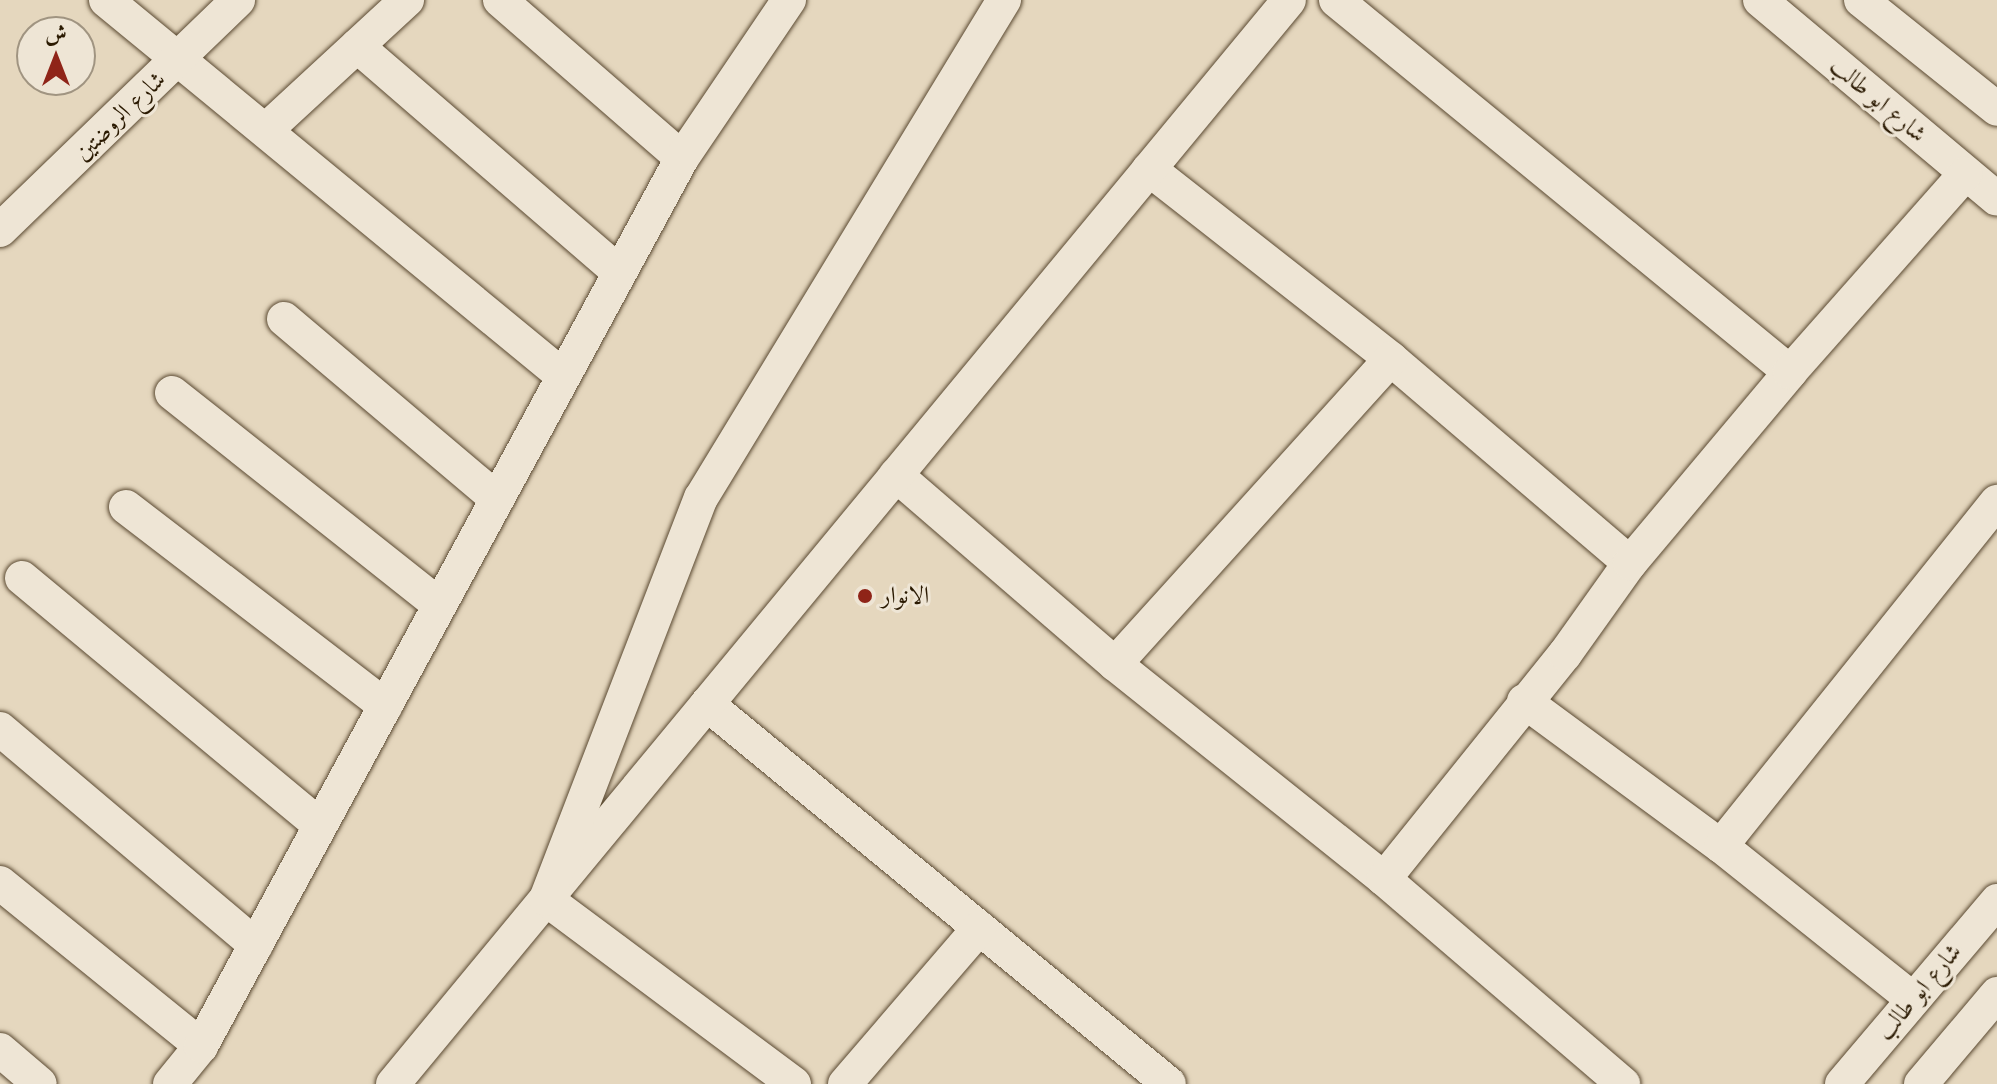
<!DOCTYPE html>
<meta charset="utf-8">
<style>
body{margin:0}
#map{position:relative;width:1997px;height:1084px;overflow:hidden;background:#e5d7be;font-family:Cardo,Amiri,serif}
div>[style]{position:absolute}
.roads{filter:drop-shadow(0 0 2px #5a4931) drop-shadow(0 0 2px #5a4931)}
.minor>*{height:34px;margin:-17px;padding:0 17px;transform-origin:17px;border-radius:17px;background:#eee5d5}
.dots>*{width:22px;height:22px;translate:-50% -50%;box-sizing:border-box;border:4px solid #eee5d5;border-radius:50%}
span{translate:-50% -50%;white-space:nowrap;text-align:center;line-height:1.15;-webkit-text-stroke:6px #eee5d5;paint-order:stroke}
.street-label{font-size:24px;color:#2b1a02}
.poi-label{font-size:24px;color:#2b1a02}
.left{translate:0 -50%;text-align:left}
.north{position:absolute;left:16px;top:16px;width:80px;height:80px;box-sizing:border-box;background:#eee5d5;border:2px solid #a09481;border-radius:50%;rotate:0deg;font-size:22px;font-weight:700;line-height:32px;text-align:center;color:#2b1a02}
.north::after{content:'';display:block;margin:auto;width:28px;height:36px;background:#8f2418;clip-path:polygon(50% 0,100% 100%,50% 72%,0 100%)}
</style>
<div id="map">
<div class="roads">
<div class="minor">
<i style="left:106px;top:0;width:592px;rotate:39.45deg"></i>
<i style="left:500px;top:0;width:241px;rotate:41deg"></i>
<i style="left:1336px;top:0;width:587px;rotate:39.33deg"></i>
<i style="left:1760px;top:0;width:309px;rotate:40deg"></i>
<i style="left:1861px;top:0;width:174px;rotate:38.7deg"></i>
<i style="left:357px;top:46px;width:346px;rotate:40.8deg"></i>
<i style="left:266px;top:130px;width:192px;rotate:-42.7deg"></i>
<i style="left:1149px;top:169px;width:308px;rotate:38.1deg"></i>
<i style="left:1391px;top:359px;width:314px;rotate:40.5deg"></i>
<i style="left:0;top:230px;width:331px;rotate:-44deg"></i>
<i style="left:284px;top:319px;width:279px;rotate:40.2deg"></i>
<i style="left:172px;top:393px;width:341px;rotate:38.4deg"></i>
<i style="left:896px;top:475px;width:289px;rotate:40.8deg"></i>
<i style="left:1115px;top:664px;width:344px;rotate:38.6deg"></i>
<i style="left:1384px;top:879px;width:315px;rotate:40.6deg"></i>
<i style="left:126px;top:507px;width:327px;rotate:37.5deg"></i>
<i style="left:22px;top:578px;width:387px;rotate:39.7deg"></i>
<i style="left:1115px;top:664px;width:411px;rotate:-47.9deg"></i>
<i style="left:1524px;top:701px;width:245px;rotate:36.4deg"></i>
<i style="left:1721px;top:846px;width:236px;rotate:38.6deg"></i>
<i style="left:707px;top:704px;width:598px;rotate:39.44deg"></i>
<i style="left:0;top:729px;width:335px;rotate:40.2deg"></i>
<i style="left:1721px;top:846px;width:441px;rotate:-51.3deg"></i>
<i style="left:1384px;top:879px;width:289px;rotate:-51.2deg"></i>
<i style="left:1565px;top:654px;width:112px;rotate:-54.5deg"></i>
<i style="left:1630px;top:563px;width:249px;rotate:-50deg"></i>
<i style="left:1790px;top:372px;width:264px;rotate:-48.5deg"></i>
<i style="left:0;top:883px;width:259px;rotate:39deg"></i>
<i style="left:0;top:1050px;width:52px;rotate:40.4deg"></i>
<i style="left:170px;top:1084px;width:49px;rotate:-50.8deg"></i>
<i style="left:201px;top:1046px;width:1010px;rotate:-61.56deg"></i>
<i style="left:682px;top:158px;width:191px;rotate:-55.9deg"></i>
<i style="left:393px;top:1084px;width:1406px;rotate:-50.42deg"></i>
<i style="left:794px;top:1084px;width:309px;rotate:-143.3deg"></i>
<i style="left:546px;top:899px;width:430px;rotate:-68.9deg"></i>
<i style="left:701px;top:498px;width:583px;rotate:-58.68deg"></i>
<i style="left:845px;top:1084px;width:206px;rotate:-49.3deg"></i>
<i style="left:1842px;top:1084px;width:240px;rotate:-49.7deg"></i>
<i style="left:1921px;top:1084px;width:118px;rotate:-49.8deg"></i>
</div>
</div>
<div class="dots">
<i style="left:865px;top:596px;background:#8f2418"></i>
</div>
<div class="street-label">
<span style="left:1878px;top:100px;rotate:40deg">شارع ابو طالب</span>
<span style="left:120px;top:116px;rotate:-44deg">شارع الروضتين</span>
<span style="left:1919px;top:992px;rotate:-50deg">شارع ابو طالب</span>
</div>
<div class="poi-label">
<span class="left" style="left:881px;top:596px">الانوار</span>
</div>
<div class="north">ش</div>
</div>
